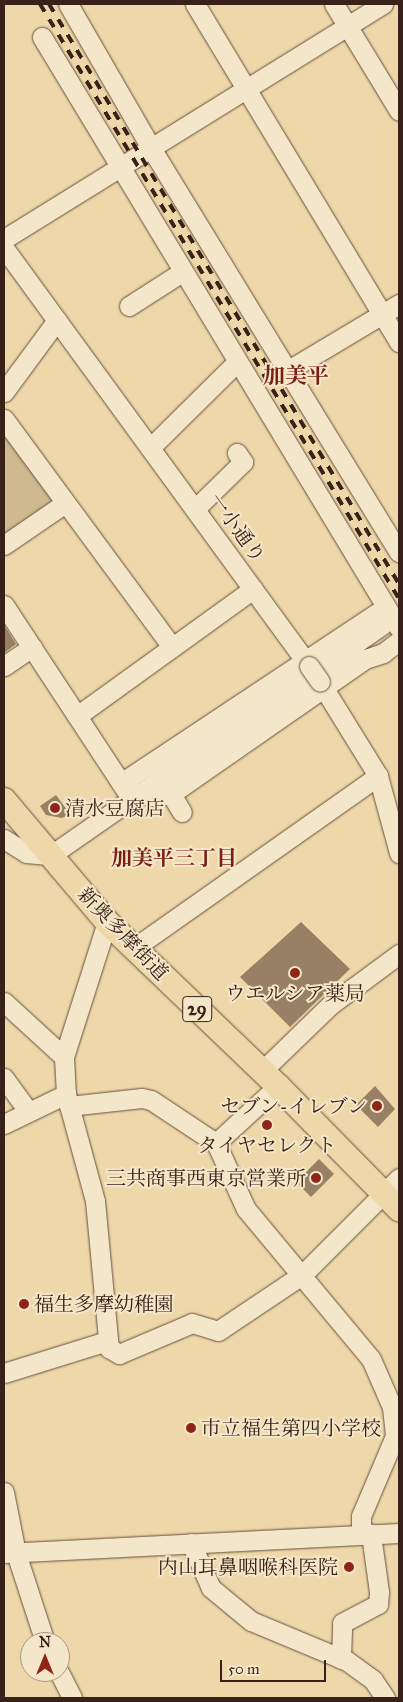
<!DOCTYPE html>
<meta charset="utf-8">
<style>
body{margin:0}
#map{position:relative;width:403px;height:1702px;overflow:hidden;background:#eed8aa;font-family:"IM FELL Great Primer","Noto Serif JP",serif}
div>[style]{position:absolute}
.green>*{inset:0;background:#cfb991}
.building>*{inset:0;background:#978064}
.roads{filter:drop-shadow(0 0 1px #664f3c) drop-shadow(0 0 1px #664f3c)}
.minor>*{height:19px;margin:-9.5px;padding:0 9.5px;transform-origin:9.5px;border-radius:9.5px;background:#f4e6c8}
.major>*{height:24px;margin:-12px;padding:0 12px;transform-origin:12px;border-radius:12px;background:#eed8aa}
.rail>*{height:4px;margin-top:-2px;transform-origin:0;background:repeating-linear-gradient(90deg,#382118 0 9px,transparent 0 18px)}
.bridges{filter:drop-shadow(0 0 1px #664f3c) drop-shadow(0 0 1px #664f3c)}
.minor-bridge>*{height:19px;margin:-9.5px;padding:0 9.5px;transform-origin:9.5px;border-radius:9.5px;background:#f4e6c8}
.dots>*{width:14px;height:14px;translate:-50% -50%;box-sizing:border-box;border:2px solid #f4e6c8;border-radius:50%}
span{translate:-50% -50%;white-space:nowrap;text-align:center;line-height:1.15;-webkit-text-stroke:4px #f4e6c8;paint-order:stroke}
.shield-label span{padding:1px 4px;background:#f4e6c8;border:1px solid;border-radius:4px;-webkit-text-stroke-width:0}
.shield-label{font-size:19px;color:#382118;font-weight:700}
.street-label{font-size:20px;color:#382118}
.poi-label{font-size:20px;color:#382118}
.left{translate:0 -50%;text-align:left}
.right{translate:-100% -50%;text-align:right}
.neighbourhood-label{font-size:21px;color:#7a1f14;font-weight:700}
.quarter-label{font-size:22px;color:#7a1f14;font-weight:700}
.frame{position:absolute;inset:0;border:5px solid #382118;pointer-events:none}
.north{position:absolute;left:20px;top:1632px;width:50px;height:50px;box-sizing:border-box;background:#f4e6c8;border:1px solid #a99782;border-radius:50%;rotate:0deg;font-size:14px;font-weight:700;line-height:20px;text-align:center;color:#382118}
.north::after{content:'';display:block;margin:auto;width:18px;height:22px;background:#8f2418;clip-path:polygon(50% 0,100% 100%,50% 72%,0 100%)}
.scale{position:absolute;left:220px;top:1660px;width:106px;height:22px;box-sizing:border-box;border:2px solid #382118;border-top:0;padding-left:6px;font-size:15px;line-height:18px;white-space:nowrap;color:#382118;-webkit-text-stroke:4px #f4e6c8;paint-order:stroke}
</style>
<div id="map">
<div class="green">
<i style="clip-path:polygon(4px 431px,53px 498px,52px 505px,4px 538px)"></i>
</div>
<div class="building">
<i style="clip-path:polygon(4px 625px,16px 644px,4px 653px)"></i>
<i style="clip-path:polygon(56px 795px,70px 814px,62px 818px,46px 815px,40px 806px)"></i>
<i style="clip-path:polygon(301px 922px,350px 969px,290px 1027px,240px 977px)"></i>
<i style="clip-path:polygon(375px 1086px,395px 1109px,378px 1127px,356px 1105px)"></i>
<i style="clip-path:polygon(319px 1159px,334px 1174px,311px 1197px,296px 1182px)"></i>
</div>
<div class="roads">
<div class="minor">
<i style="left:68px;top:4px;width:166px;rotate:60deg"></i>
<i style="left:151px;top:148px;width:474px;rotate:58.5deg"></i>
<i style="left:195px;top:4px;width:395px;rotate:58.9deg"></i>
<i style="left:334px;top:4px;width:125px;rotate:58.7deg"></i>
<i style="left:42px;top:37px;width:690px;rotate:58.87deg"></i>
<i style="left:4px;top:239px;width:446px;rotate:-31.8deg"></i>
<i style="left:4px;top:248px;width:517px;rotate:53.88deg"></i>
<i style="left:129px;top:306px;width:63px;rotate:-32.7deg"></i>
<i style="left:287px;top:371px;width:131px;rotate:-30.9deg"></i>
<i style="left:4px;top:392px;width:89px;rotate:-53.6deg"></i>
<i style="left:4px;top:419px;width:283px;rotate:53.6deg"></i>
<i style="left:150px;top:448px;width:122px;rotate:-44.7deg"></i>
<i style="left:196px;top:508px;width:66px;rotate:-44.4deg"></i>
<i style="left:243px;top:462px;width:11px;rotate:-124deg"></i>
<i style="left:4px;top:545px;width:74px;rotate:-34.5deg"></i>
<i style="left:4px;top:605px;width:226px;rotate:56.7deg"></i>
<i style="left:4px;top:666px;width:34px;rotate:-34deg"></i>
<i style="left:320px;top:682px;width:110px;rotate:58.3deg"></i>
<i style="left:378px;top:776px;width:80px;rotate:74.7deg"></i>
<i style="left:77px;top:716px;width:217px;rotate:-35.8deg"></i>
<i style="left:121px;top:783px;width:316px;rotate:-33.6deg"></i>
<i style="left:138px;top:793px;width:16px;rotate:11deg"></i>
<i style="left:154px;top:796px;width:17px;rotate:-7deg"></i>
<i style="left:171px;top:794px;width:236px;rotate:-34.8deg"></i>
<i style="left:365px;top:659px;width:19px;rotate:-18deg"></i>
<i style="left:383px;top:653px;width:20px;rotate:-37deg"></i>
<i style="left:171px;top:794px;width:21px;rotate:59deg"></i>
<i style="left:4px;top:839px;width:26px;rotate:32deg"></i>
<i style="left:26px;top:853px;width:25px;rotate:5deg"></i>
<i style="left:51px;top:855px;width:404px;rotate:-34.8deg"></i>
<i style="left:107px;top:922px;width:142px;rotate:107.7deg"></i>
<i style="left:64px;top:1057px;width:37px;rotate:87deg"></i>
<i style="left:66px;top:1094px;width:111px;rotate:74.8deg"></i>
<i style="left:95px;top:1201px;width:148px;rotate:84.6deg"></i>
<i style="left:109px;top:1348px;width:12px;rotate:31deg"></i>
<i style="left:119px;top:1354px;width:79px;rotate:-23deg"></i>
<i style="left:192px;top:1323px;width:27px;rotate:17deg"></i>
<i style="left:218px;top:1331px;width:102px;rotate:-33.8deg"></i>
<i style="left:303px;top:1274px;width:136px;rotate:-45deg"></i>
<i style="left:134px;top:948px;width:299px;rotate:-35.2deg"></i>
<i style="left:4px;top:1002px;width:81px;rotate:42.5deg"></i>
<i style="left:262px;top:1071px;width:95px;rotate:-44.1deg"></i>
<i style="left:330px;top:1005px;width:86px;rotate:-36.5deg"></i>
<i style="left:4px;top:1078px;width:41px;rotate:54deg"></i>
<i style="left:69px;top:1106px;width:73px;rotate:-6.3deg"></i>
<i style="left:142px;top:1098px;width:9px;rotate:13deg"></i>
<i style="left:151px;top:1100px;width:78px;rotate:33.5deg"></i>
<i style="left:216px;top:1143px;width:72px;rotate:65.6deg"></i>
<i style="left:246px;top:1209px;width:195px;rotate:50.2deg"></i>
<i style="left:371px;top:1359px;width:52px;rotate:66.4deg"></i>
<i style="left:392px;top:1407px;width:29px;rotate:84deg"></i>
<i style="left:395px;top:1436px;width:87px;rotate:113deg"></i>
<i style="left:361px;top:1516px;width:19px;rotate:90deg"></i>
<i style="left:4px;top:1124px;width:69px;rotate:-25.8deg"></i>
<i style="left:216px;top:1143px;width:84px;rotate:-42.6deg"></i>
<i style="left:4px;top:1373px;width:108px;rotate:-17.3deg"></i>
<i style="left:4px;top:1492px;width:62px;rotate:78.9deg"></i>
<i style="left:16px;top:1553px;width:94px;rotate:72deg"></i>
<i style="left:191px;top:1543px;width:49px;rotate:66deg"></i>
<i style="left:211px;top:1588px;width:52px;rotate:39.5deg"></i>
<i style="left:251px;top:1621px;width:104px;rotate:22.6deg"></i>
<i style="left:347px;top:1661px;width:32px;rotate:36deg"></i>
<i style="left:373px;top:1680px;width:22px;rotate:56deg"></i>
<i style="left:4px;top:1553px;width:396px;rotate:-2.9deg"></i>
<i style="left:341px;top:1659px;width:36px;rotate:-88deg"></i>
<i style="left:342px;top:1623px;width:41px;rotate:-27.8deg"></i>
<i style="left:378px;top:1604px;width:12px;rotate:-85deg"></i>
<i style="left:379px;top:1592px;width:59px;rotate:-97.9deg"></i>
<i style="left:59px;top:1672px;width:29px;rotate:63deg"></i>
</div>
<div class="major">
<i style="left:4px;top:800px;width:160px;rotate:49.8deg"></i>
<i style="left:107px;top:922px;width:237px;rotate:43.8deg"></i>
<i style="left:278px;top:1086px;width:173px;rotate:45.5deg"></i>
</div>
</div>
<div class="rail">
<i style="left:40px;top:4px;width:695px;rotate:58.89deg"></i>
<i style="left:49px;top:4px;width:677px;rotate:58.89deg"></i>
</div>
<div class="bridges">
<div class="minor-bridge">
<i style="left:309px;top:666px;width:19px;rotate:55deg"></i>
</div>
</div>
<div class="dots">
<i style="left:55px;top:808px;background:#8f2418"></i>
<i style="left:295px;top:973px;background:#8f2418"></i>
<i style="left:377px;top:1106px;background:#8f2418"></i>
<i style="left:267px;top:1125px;background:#8f2418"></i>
<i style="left:316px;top:1178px;background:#8f2418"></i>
<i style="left:24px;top:1304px;background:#8f2418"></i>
<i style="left:191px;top:1428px;background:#8f2418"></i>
<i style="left:349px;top:1567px;background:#8f2418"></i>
</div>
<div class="shield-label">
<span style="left:197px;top:1009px">29</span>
</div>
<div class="street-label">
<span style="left:237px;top:528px;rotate:54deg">一小通り</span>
<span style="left:123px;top:934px;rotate:46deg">新奥多摩街道</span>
</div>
<div class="poi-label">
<span class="left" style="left:65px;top:808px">清水豆腐店</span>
<span style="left:295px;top:993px">ウエルシア薬局</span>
<span class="right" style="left:367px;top:1106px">セブン-イレブン</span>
<span style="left:267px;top:1145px">タイヤセレクト</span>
<span class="right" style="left:306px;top:1178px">三共商事西東京営業所</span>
<span class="left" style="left:34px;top:1304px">福生多摩幼稚園</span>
<span class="left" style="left:201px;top:1428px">市立福生第四小学校</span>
<span class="right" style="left:338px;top:1567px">内山耳鼻咽喉科医院</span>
</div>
<div class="neighbourhood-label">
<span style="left:174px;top:858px">加美平三丁目</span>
</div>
<div class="quarter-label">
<span style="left:296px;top:376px">加美平</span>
</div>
<div class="frame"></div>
<div class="north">N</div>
<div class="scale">50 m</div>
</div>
